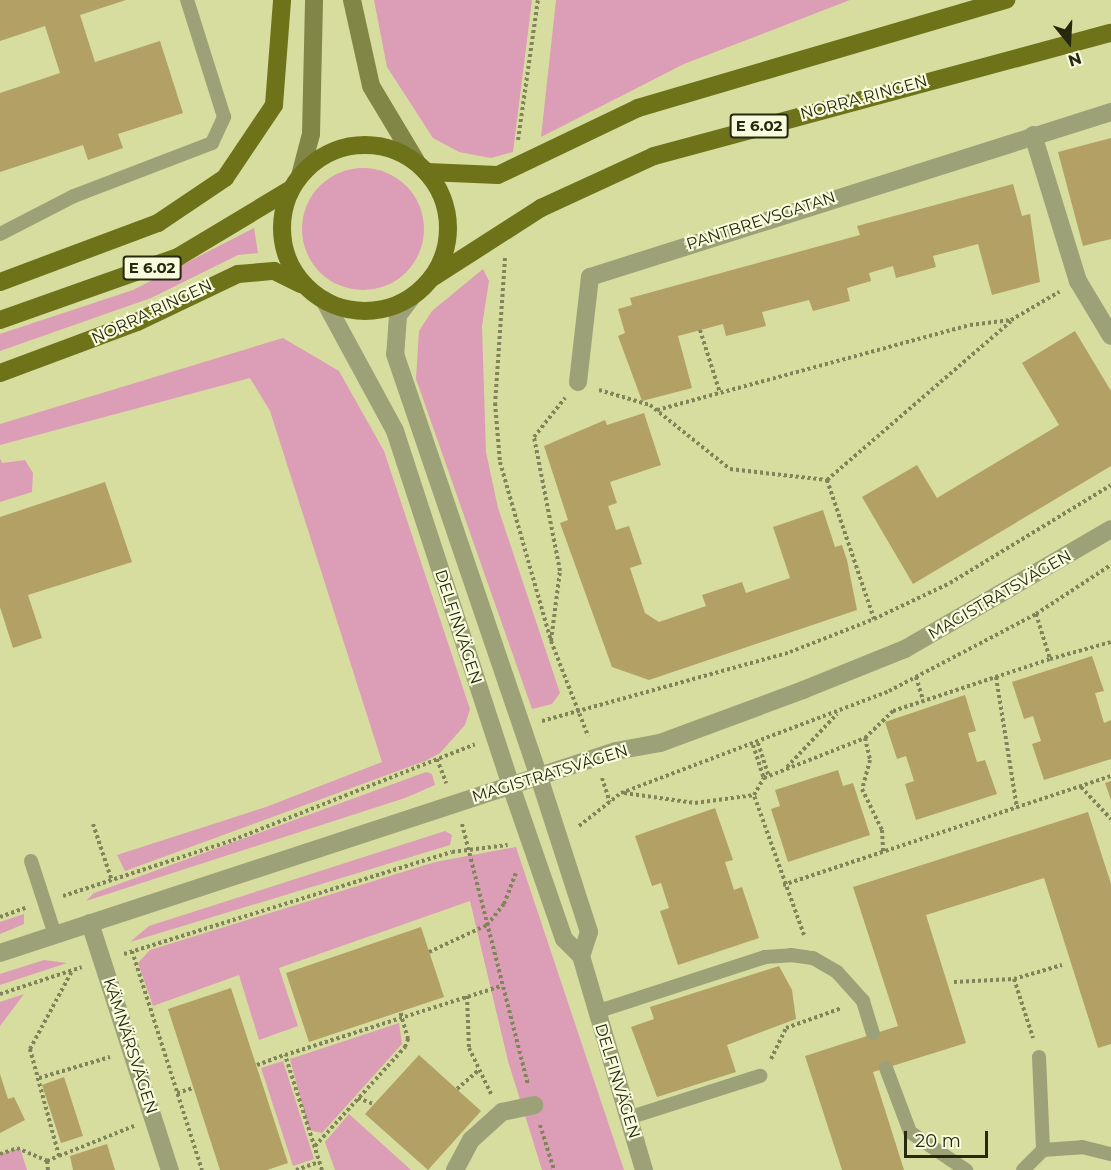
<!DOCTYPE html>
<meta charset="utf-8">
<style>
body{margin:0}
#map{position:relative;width:1111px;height:1170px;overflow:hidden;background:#d7dd9f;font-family:Montserrat,sans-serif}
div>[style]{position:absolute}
.green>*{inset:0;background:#dc9db7}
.round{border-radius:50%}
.building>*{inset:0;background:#b2a064}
.path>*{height:4px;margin-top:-2px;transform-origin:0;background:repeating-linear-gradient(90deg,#808459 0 3px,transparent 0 6px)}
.service>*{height:14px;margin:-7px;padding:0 7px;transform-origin:7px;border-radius:7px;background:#9da178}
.minor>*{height:18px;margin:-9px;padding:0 9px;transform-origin:9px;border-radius:9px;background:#9da178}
.tertiary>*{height:18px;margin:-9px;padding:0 9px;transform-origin:9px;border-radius:9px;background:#9da178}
.secondary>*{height:18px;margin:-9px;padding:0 9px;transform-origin:9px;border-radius:9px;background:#818647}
.primary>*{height:18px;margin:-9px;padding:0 9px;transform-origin:9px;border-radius:9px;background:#6e731a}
.primary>.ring{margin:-9px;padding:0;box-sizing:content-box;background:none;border:18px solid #6e731a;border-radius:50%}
span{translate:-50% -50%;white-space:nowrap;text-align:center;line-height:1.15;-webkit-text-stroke:4.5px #f8fcdc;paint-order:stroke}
.shield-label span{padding:2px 4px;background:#f8fcdc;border:2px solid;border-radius:4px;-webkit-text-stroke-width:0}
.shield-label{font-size:15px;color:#262810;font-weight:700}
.street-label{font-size:16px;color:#262810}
.north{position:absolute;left:1039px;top:12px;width:60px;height:60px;-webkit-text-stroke:4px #f8fcdc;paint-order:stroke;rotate:162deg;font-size:16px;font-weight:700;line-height:24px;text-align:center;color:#262810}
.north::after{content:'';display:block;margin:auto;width:21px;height:27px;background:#262810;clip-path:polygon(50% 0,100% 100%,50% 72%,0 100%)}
.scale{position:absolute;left:904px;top:1131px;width:84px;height:27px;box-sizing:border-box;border:3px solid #262810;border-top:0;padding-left:8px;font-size:18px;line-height:21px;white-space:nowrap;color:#262810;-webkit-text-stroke:4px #f8fcdc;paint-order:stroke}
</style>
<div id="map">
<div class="green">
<i style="clip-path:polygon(374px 0,532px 0,513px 152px,491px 158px,459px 152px,433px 138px,387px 67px)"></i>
<i style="clip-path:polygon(556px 0,850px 0,684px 64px,541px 137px)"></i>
<i class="round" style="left:302px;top:168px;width:122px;height:122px"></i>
<i style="clip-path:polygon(254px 228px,258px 253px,238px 255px,151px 298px,0 351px,0 334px,133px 290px)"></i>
<i style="clip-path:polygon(483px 269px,489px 281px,482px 326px,486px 452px,498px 508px,560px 693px,552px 704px,532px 709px,416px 379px,419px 331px,432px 311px)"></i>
<i style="clip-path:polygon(283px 338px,339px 371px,384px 451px,470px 709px,465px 725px,440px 753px,425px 761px,125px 871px,117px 855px,266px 807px,382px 762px,270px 411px,250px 378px,0 445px,0 424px)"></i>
<i style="clip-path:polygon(0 458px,2px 463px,25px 460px,33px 473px,32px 492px,0 502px)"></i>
<i style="clip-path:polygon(426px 772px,432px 774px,435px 785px,405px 798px,86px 901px,94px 893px)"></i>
<i style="clip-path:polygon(445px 831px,452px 835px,450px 845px,130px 942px,149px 926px)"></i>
<i style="clip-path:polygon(516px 847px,624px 1170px,542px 1170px,508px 1061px,470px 901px,279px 968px,298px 1026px,259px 1040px,239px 975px,153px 1006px,138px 963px,150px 950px,435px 862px)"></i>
<i style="clip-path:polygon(24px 914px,24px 924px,0 934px,0 922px)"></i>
<i style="clip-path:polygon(44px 960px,67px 963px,0 985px,0 974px)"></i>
<i style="clip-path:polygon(24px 994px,0 1026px,0 1002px)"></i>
<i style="clip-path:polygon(399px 1023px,402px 1044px,322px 1133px,309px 1130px,290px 1059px)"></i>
<i style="clip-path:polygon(283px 1061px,314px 1159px,293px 1166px,261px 1068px)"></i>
<i style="clip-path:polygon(349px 1114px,411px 1170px,335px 1170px,325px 1142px)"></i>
<i style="clip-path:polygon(20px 1148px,27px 1170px,0 1170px,0 1154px)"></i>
</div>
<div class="building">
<i style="clip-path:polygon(0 0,126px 0,80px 15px,95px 62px,160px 41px,183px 113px,118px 134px,123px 148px,88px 160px,83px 145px,0 172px,0 93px,60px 73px,45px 26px,0 41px)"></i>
<i style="clip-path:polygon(1111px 138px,1111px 239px,1083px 246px,1058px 152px)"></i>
<i style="clip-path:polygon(1013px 184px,1022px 216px,1030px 214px,1040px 282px,992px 295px,978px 244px,933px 256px,936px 267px,896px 278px,893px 266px,869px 273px,871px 281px,847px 288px,850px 301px,813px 311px,809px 300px,762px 312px,766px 326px,726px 336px,723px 324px,678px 336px,692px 388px,642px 401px,618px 336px,625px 333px,618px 309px,632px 305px,630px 298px,860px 235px,857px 226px)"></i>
<i style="clip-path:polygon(1075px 331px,1111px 391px,1111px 466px,913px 584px,862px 497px,917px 465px,937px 498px,1059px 425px,1022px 363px)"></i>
<i style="clip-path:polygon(644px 413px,661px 465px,610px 482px,617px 503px,608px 506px,616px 530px,629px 526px,642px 564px,630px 568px,645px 613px,659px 622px,706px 606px,702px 595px,742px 582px,746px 593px,790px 578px,773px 527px,823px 510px,835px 547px,842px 545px,847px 560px,857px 610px,649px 680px,612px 667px,560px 523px,568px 520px,544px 446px,605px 420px,607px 425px)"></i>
<i style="clip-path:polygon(105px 482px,132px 562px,28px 595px,42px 638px,13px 648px,0 607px,0 517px)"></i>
<i style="clip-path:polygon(1092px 656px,1104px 691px,1095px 693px,1104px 723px,1111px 720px,1111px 759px,1044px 780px,1032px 744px,1041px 741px,1033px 716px,1024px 719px,1012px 682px)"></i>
<i style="clip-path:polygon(965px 695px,976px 731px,968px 733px,977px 762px,985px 760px,997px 794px,916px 820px,905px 784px,914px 781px,906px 756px,897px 759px,885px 722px)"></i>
<i style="clip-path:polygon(838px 770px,843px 786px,853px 783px,870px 835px,788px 862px,771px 809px,780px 806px,775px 790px)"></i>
<i style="clip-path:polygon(1111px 781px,1111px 800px,1105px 783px)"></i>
<i style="clip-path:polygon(715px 808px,733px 860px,725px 862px,734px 890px,742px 887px,759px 938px,678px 965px,660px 911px,669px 908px,661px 883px,652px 886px,635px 836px)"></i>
<i style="clip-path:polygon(1088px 812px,1111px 884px,1111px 1044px,1098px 1048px,1044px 878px,926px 915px,966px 1043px,873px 1072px,904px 1170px,842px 1170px,805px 1056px,898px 1026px,853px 887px)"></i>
<i style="clip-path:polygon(421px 927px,444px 997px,309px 1042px,286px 973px)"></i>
<i style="clip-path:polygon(779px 966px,792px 990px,796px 1019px,727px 1045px,736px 1072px,657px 1097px,631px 1027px,654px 1019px,650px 1007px)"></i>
<i style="clip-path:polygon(231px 988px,288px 1163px,267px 1170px,220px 1170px,168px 1009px)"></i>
<i style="clip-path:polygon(419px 1055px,481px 1111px,428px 1170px,365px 1114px)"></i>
<i style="clip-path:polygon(0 1074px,8px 1099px,14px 1097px,25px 1120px,0 1133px)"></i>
<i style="clip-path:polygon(64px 1077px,83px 1136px,61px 1143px,42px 1085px)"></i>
<i style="clip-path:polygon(107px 1144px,115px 1170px,73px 1170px,70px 1156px)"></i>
</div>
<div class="path">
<i style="left:518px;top:140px;width:141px;rotate:-81.9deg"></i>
<i style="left:505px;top:258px;width:145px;rotate:93.9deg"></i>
<i style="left:495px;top:403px;width:59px;rotate:85.2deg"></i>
<i style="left:500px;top:462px;width:186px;rotate:74.1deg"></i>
<i style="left:551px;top:641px;width:102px;rotate:68.7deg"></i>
<i style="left:700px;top:330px;width:66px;rotate:72.4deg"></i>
<i style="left:599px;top:390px;width:53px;rotate:16.4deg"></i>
<i style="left:650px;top:405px;width:102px;rotate:38.7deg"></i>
<i style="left:730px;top:469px;width:98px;rotate:6.5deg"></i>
<i style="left:827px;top:480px;width:147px;rotate:71.3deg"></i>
<i style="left:657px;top:410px;width:324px;rotate:-15.2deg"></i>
<i style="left:970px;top:325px;width:41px;rotate:-7deg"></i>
<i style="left:1011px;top:320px;width:56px;rotate:-30.3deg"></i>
<i style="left:827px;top:480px;width:243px;rotate:-40.8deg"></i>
<i style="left:1036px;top:614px;width:47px;rotate:72.7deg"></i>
<i style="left:1050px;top:659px;width:63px;rotate:-15.6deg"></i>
<i style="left:551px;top:641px;width:71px;rotate:-82.7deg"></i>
<i style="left:560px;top:571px;width:136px;rotate:-101deg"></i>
<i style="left:534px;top:437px;width:50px;rotate:-51.5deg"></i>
<i style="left:916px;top:677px;width:24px;rotate:73deg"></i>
<i style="left:996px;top:677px;width:133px;rotate:80.9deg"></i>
<i style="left:542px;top:721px;width:257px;rotate:-15.5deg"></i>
<i style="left:790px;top:652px;width:90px;rotate:-21.4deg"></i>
<i style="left:874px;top:619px;width:84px;rotate:-25.3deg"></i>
<i style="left:950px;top:583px;width:188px;rotate:-31.3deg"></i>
<i style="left:865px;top:738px;width:23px;rotate:77deg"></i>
<i style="left:870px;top:760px;width:30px;rotate:105deg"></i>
<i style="left:862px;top:789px;width:46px;rotate:64deg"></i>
<i style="left:882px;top:830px;width:22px;rotate:87deg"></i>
<i style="left:758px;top:743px;width:33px;rotate:72deg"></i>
<i style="left:753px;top:745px;width:35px;rotate:72deg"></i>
<i style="left:437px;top:759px;width:26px;rotate:69deg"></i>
<i style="left:787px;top:767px;width:73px;rotate:-46.7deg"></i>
<i style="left:602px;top:778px;width:25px;rotate:72deg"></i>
<i style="left:1081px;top:787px;width:44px;rotate:46.8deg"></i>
<i style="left:624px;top:793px;width:72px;rotate:8deg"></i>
<i style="left:695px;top:803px;width:60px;rotate:-7.7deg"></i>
<i style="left:93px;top:824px;width:60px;rotate:71.6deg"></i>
<i style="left:462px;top:824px;width:268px;rotate:75.8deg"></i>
<i style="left:579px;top:826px;width:53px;rotate:-38.2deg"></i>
<i style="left:621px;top:793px;width:287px;rotate:-20.8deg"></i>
<i style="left:889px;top:691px;width:166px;rotate:-27.6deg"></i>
<i style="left:1036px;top:614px;width:90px;rotate:-33.2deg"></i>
<i style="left:783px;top:885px;width:346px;rotate:-18.4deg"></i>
<i style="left:63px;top:896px;width:179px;rotate:-18.2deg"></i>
<i style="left:233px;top:840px;width:260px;rotate:-21.6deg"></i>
<i style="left:0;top:917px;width:27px;rotate:-20deg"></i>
<i style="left:804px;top:935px;width:149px;rotate:-109.7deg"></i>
<i style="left:754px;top:795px;width:20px;rotate:-60deg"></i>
<i style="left:764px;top:778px;width:109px;rotate:-21.6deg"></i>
<i style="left:865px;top:738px;width:39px;rotate:-44deg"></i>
<i style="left:893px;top:711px;width:165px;rotate:-18.3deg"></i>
<i style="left:132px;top:951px;width:230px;rotate:72.3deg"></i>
<i style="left:429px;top:952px;width:64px;rotate:-25deg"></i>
<i style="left:487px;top:925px;width:27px;rotate:-51deg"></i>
<i style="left:504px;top:904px;width:33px;rotate:-69deg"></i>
<i style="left:124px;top:954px;width:343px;rotate:-17.3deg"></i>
<i style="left:452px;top:852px;width:56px;rotate:-7.1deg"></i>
<i style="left:1014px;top:979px;width:62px;rotate:72.1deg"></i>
<i style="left:954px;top:982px;width:60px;rotate:-2.9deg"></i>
<i style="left:1014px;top:979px;width:50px;rotate:-16.3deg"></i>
<i style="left:0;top:994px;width:86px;rotate:-18.2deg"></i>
<i style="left:467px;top:996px;width:52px;rotate:87.8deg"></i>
<i style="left:469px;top:1048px;width:51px;rotate:64.4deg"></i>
<i style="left:771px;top:1059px;width:34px;rotate:-64deg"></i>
<i style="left:786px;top:1028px;width:59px;rotate:-19.7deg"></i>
<i style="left:257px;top:1065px;width:30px;rotate:-20deg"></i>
<i style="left:39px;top:1078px;width:74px;rotate:-16.5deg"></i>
<i style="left:457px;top:1089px;width:28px;rotate:-41deg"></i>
<i style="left:177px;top:1093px;width:17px;rotate:-17deg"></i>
<i style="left:358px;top:1098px;width:17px;rotate:21deg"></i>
<i style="left:540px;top:1125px;width:47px;rotate:72.7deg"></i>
<i style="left:315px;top:1146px;width:134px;rotate:-47.7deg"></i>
<i style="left:405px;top:1047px;width:9px;rotate:-69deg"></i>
<i style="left:408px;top:1039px;width:29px;rotate:-106deg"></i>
<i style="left:0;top:1154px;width:18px;rotate:-19deg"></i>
<i style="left:17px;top:1148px;width:33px;rotate:23deg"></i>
<i style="left:59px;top:1156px;width:81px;rotate:-21.8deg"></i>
<i style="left:48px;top:1170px;width:9px;rotate:-96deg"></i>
<i style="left:47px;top:1161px;width:13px;rotate:-23deg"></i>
<i style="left:59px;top:1156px;width:111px;rotate:-105.2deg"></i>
<i style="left:30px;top:1049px;width:89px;rotate:-61.7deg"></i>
<i style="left:296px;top:1170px;width:24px;rotate:-19deg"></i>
<i style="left:322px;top:1170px;width:121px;rotate:-107.8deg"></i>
<i style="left:285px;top:1055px;width:227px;rotate:-17.7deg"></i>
</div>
<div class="service">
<i style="left:0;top:234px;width:83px;rotate:-27.2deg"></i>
<i style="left:74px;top:196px;width:148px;rotate:-21deg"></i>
<i style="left:212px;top:143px;width:29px;rotate:-65deg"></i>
<i style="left:224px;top:117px;width:123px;rotate:-107.5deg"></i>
<i style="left:31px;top:861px;width:78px;rotate:72deg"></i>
<i style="left:596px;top:1012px;width:178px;rotate:-18deg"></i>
<i style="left:765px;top:957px;width:26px;rotate:-4deg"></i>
<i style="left:791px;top:955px;width:22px;rotate:8deg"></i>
<i style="left:813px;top:958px;width:28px;rotate:30deg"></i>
<i style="left:837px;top:972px;width:39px;rotate:48deg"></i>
<i style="left:863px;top:1001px;width:34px;rotate:73deg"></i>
<i style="left:1039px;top:1057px;width:93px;rotate:87.5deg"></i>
<i style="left:886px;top:1068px;width:68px;rotate:69.4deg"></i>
<i style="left:910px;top:1132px;width:68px;rotate:34.2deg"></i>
<i style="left:628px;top:1118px;width:139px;rotate:-17.7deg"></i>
<i style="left:1023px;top:1170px;width:28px;rotate:-45deg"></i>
<i style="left:1043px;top:1150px;width:39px;rotate:-4deg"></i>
<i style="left:1082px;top:1147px;width:30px;rotate:14deg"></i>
</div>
<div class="minor">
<i style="left:1033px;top:135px;width:153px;rotate:72.9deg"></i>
<i style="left:1078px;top:281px;width:64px;rotate:59deg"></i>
<i style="left:578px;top:382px;width:106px;rotate:-83.5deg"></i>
<i style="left:590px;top:277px;width:547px;rotate:-17.57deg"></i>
<i style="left:539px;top:777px;width:163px;rotate:72.1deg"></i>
<i style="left:589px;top:932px;width:25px;rotate:108deg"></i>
<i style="left:511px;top:786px;width:162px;rotate:70.9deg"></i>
<i style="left:564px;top:939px;width:24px;rotate:45deg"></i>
<i style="left:581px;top:956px;width:223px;rotate:73.6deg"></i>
<i style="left:90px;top:923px;width:260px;rotate:72.1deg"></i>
<i style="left:455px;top:1170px;width:34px;rotate:-62deg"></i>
<i style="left:471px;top:1140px;width:42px;rotate:-42.1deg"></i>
<i style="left:502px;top:1112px;width:33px;rotate:-12deg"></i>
</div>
<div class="tertiary">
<i style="left:411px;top:298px;width:21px;rotate:127deg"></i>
<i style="left:398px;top:315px;width:39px;rotate:94deg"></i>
<i style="left:395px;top:354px;width:447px;rotate:71.2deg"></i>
<i style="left:324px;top:300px;width:149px;rotate:61.5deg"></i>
<i style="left:395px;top:431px;width:373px;rotate:71.9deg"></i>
<i style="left:0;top:953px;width:648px;rotate:-18.16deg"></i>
<i style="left:616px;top:751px;width:45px;rotate:-10.3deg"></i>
<i style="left:660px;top:743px;width:153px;rotate:-20.3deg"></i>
<i style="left:803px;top:690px;width:110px;rotate:-21.9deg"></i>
<i style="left:905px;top:649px;width:238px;rotate:-30.2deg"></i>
</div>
<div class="secondary">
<i style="left:352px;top:0;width:88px;rotate:77.5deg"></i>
<i style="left:371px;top:86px;width:87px;rotate:59deg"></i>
<i style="left:300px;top:176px;width:43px;rotate:-75.3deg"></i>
<i style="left:311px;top:134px;width:134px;rotate:-88.7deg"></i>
</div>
<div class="primary">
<i class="ring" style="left:282px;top:145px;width:148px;height:148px"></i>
<i style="left:427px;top:172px;width:71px;rotate:2.4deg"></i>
<i style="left:498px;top:175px;width:155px;rotate:-25.6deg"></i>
<i style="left:638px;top:108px;width:384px;rotate:-16.4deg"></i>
<i style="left:432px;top:278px;width:130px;rotate:-32.7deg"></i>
<i style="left:541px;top:208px;width:124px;rotate:-24.7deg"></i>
<i style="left:654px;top:156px;width:473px;rotate:-15.1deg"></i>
<i style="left:0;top:282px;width:169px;rotate:-20.5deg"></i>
<i style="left:158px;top:223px;width:81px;rotate:-33.9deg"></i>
<i style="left:225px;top:178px;width:88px;rotate:-56.1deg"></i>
<i style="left:274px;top:105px;width:105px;rotate:-85.6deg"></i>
<i style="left:0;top:320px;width:189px;rotate:-19.5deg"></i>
<i style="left:178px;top:257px;width:132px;rotate:-31deg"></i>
<i style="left:0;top:373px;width:146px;rotate:-20.4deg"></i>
<i style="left:137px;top:322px;width:112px;rotate:-25.4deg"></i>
<i style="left:238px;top:274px;width:36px;rotate:-5deg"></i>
<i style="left:274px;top:271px;width:30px;rotate:26deg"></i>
</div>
<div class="shield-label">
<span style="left:759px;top:126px">E 6.02</span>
<span style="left:152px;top:268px">E 6.02</span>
</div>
<div class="street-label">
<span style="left:864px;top:98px;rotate:-15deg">NORRA RINGEN</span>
<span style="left:761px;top:221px;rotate:-18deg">PANTBREVSGATAN</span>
<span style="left:152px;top:312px;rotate:-25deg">NORRA RINGEN</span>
<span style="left:1000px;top:595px;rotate:-30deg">MAGISTRATSVÄGEN</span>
<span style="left:458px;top:627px;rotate:72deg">DELFINVÄGEN</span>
<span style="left:550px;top:774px;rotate:-17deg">MAGISTRATSVÄGEN</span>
<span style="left:130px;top:1046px;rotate:72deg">KÄMNÄRSVÄGEN</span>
<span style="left:617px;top:1081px;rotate:73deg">DELFINVÄGEN</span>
</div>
<div class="north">N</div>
<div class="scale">20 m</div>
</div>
